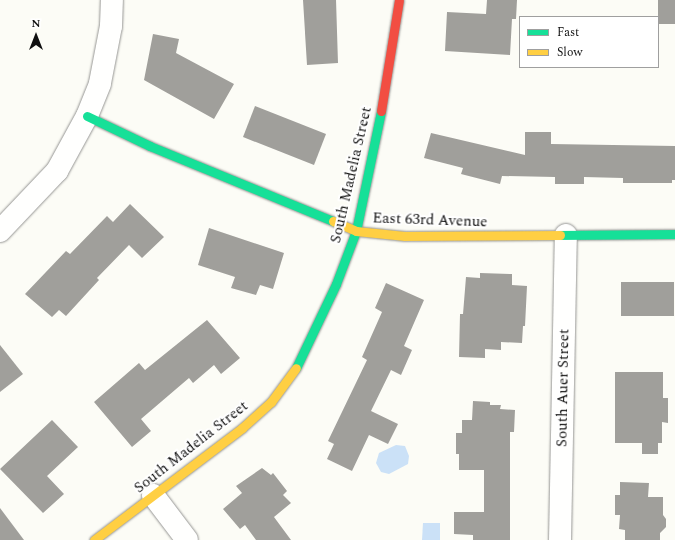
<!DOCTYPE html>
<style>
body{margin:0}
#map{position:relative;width:675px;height:540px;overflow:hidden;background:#fcfcf6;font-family:Spectral,serif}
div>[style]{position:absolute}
.water>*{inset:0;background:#cbe1f7}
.building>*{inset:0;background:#a09f9b}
.roads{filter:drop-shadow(0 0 1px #969694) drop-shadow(0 0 1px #969694)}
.street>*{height:22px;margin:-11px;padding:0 11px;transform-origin:11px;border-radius:11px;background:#fffffe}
.fast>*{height:9px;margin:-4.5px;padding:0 4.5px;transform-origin:4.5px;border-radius:4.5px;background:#16e098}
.slow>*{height:9px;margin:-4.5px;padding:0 4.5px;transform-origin:4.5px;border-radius:4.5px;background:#ffcf43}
.jam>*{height:9px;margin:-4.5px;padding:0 4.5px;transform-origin:4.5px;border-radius:4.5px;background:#f24e42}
span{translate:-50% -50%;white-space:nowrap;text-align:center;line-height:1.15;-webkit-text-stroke:4px #fff;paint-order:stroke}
.street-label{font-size:15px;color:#101010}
.legend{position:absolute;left:519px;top:16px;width:140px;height:52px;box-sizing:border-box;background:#fff;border:1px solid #9f9f9f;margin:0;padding:5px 7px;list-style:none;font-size:12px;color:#101010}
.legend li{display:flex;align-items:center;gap:8px;height:20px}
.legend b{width:20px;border:1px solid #9f9f9f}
.north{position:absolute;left:16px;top:16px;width:40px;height:40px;-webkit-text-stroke:3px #fff;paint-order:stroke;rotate:0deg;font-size:11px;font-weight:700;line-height:16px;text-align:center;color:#101010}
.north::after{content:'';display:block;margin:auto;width:14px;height:18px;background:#101010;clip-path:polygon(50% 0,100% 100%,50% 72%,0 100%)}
</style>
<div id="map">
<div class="water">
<i style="clip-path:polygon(396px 445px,405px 446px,409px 456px,408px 464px,389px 474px,381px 472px,376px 463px,379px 453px)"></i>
<i style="clip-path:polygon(423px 523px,440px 523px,440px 540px,422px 540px)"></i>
</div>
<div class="building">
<i style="clip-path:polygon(303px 0,336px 0,338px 63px,307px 65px)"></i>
<i style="clip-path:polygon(487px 0,517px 0,516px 19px,512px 19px,510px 55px,445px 51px,447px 12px,486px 14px)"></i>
<i style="clip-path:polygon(658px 0,675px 0,675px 24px,658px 24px)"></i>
<i style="clip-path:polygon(153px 34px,179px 39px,176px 53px,234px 84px,214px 119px,144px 80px)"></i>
<i style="clip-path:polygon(255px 106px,326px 134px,314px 165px,243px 137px)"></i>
<i style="clip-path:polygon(525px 132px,551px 132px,551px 144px,675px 146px,675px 180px,672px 180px,672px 183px,623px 183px,623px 178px,584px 177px,584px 184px,555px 184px,555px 177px,502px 176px,500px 184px,461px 174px,463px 168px,424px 158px,431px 133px,525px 155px)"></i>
<i style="clip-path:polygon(130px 204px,164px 237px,142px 258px,129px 245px,97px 278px,99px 280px,66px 316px,59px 310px,52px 317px,25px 294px,66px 251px,70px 254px,107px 216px,113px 222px)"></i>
<i style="clip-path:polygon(209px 228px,284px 253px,273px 289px,260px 285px,256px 295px,231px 288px,235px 277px,198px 265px)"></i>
<i style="clip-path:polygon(480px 273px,512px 274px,512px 285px,527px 286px,525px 326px,523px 326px,522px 343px,501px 342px,501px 350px,485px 349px,485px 358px,459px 357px,460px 314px,463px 314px,466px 277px,480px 278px)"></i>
<i style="clip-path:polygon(621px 282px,674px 282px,674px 316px,621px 316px)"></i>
<i style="clip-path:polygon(386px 283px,424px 300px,404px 346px,412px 350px,401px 375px,391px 370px,371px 411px,398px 424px,388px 444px,369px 435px,352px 471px,327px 459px,334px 444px,328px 441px,367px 360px,362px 357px,382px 312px,375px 308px)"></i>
<i style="clip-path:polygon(207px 320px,240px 358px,221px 374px,214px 365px,193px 383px,189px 378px,141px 419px,151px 431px,132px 447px,94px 402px,139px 363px,145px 370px)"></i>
<i style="clip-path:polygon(0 345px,23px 374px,0 392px)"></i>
<i style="clip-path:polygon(615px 372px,663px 372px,663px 398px,668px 398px,668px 423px,662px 422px,662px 443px,658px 443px,658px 454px,642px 454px,642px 443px,615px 443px)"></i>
<i style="clip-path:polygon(473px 401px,490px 402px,490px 405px,501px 405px,500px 409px,515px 410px,514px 432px,510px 432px,510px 540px,473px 540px,473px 535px,454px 534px,454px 512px,484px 512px,484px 470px,459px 470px,459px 454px,456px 454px,456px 433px,462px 433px,462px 420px,472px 420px)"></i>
<i style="clip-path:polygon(52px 420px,78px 447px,47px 476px,64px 494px,43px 513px,0 469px)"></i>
<i style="clip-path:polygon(262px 468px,271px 475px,273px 473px,287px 491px,283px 495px,291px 503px,274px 517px,291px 540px,256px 540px,245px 525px,240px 529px,223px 509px,242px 493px,236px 486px)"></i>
<i style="clip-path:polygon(620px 482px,649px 483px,648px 497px,663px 497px,663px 515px,666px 519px,666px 527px,660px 533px,660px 540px,625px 540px,625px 530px,619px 529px,620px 515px,615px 515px,615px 495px,620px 495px)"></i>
<i style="clip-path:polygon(0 508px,24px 540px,0 540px)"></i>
</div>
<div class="roads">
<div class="street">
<i style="left:0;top:231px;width:83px;rotate:-46.5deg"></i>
<i style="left:57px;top:171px;width:63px;rotate:-61.4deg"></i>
<i style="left:87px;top:116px;width:35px;rotate:-68deg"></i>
<i style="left:100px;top:83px;width:58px;rotate:-79.1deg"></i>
<i style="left:111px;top:26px;width:26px;rotate:-88deg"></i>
<i style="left:153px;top:495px;width:56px;rotate:52.9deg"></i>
<i style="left:560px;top:540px;width:305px;rotate:-88.9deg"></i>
</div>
<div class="fast">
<i style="left:87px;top:116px;width:70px;rotate:25.5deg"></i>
<i style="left:150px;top:146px;width:198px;rotate:22.3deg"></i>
<i style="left:560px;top:235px;width:115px;rotate:-0.5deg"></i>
<i style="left:296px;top:368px;width:93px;rotate:-64.5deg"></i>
<i style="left:336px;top:284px;width:57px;rotate:-69.3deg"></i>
<i style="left:356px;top:231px;width:123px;rotate:-78.2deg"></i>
</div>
<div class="slow">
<i style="left:333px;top:221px;width:25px;rotate:23deg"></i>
<i style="left:356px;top:231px;width:49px;rotate:5.8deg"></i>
<i style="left:405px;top:236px;width:155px;rotate:-0.4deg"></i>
<i style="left:94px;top:540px;width:186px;rotate:-37.1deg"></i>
<i style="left:242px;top:428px;width:39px;rotate:-42deg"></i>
<i style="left:271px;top:402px;width:42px;rotate:-53.7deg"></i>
</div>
<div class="jam">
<i style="left:381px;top:111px;width:112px;rotate:-80.8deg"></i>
</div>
</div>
<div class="street-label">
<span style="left:351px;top:175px;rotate:-77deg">South Madelia Street</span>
<span style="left:430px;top:220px;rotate:2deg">East 63rd Avenue</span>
<span style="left:563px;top:388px;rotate:-89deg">South Auer Street</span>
<span style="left:191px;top:447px;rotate:-38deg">South Madelia Street</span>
</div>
<ul class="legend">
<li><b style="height:5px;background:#16e098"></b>Fast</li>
<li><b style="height:5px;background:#ffcf43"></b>Slow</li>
</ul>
<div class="north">N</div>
</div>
